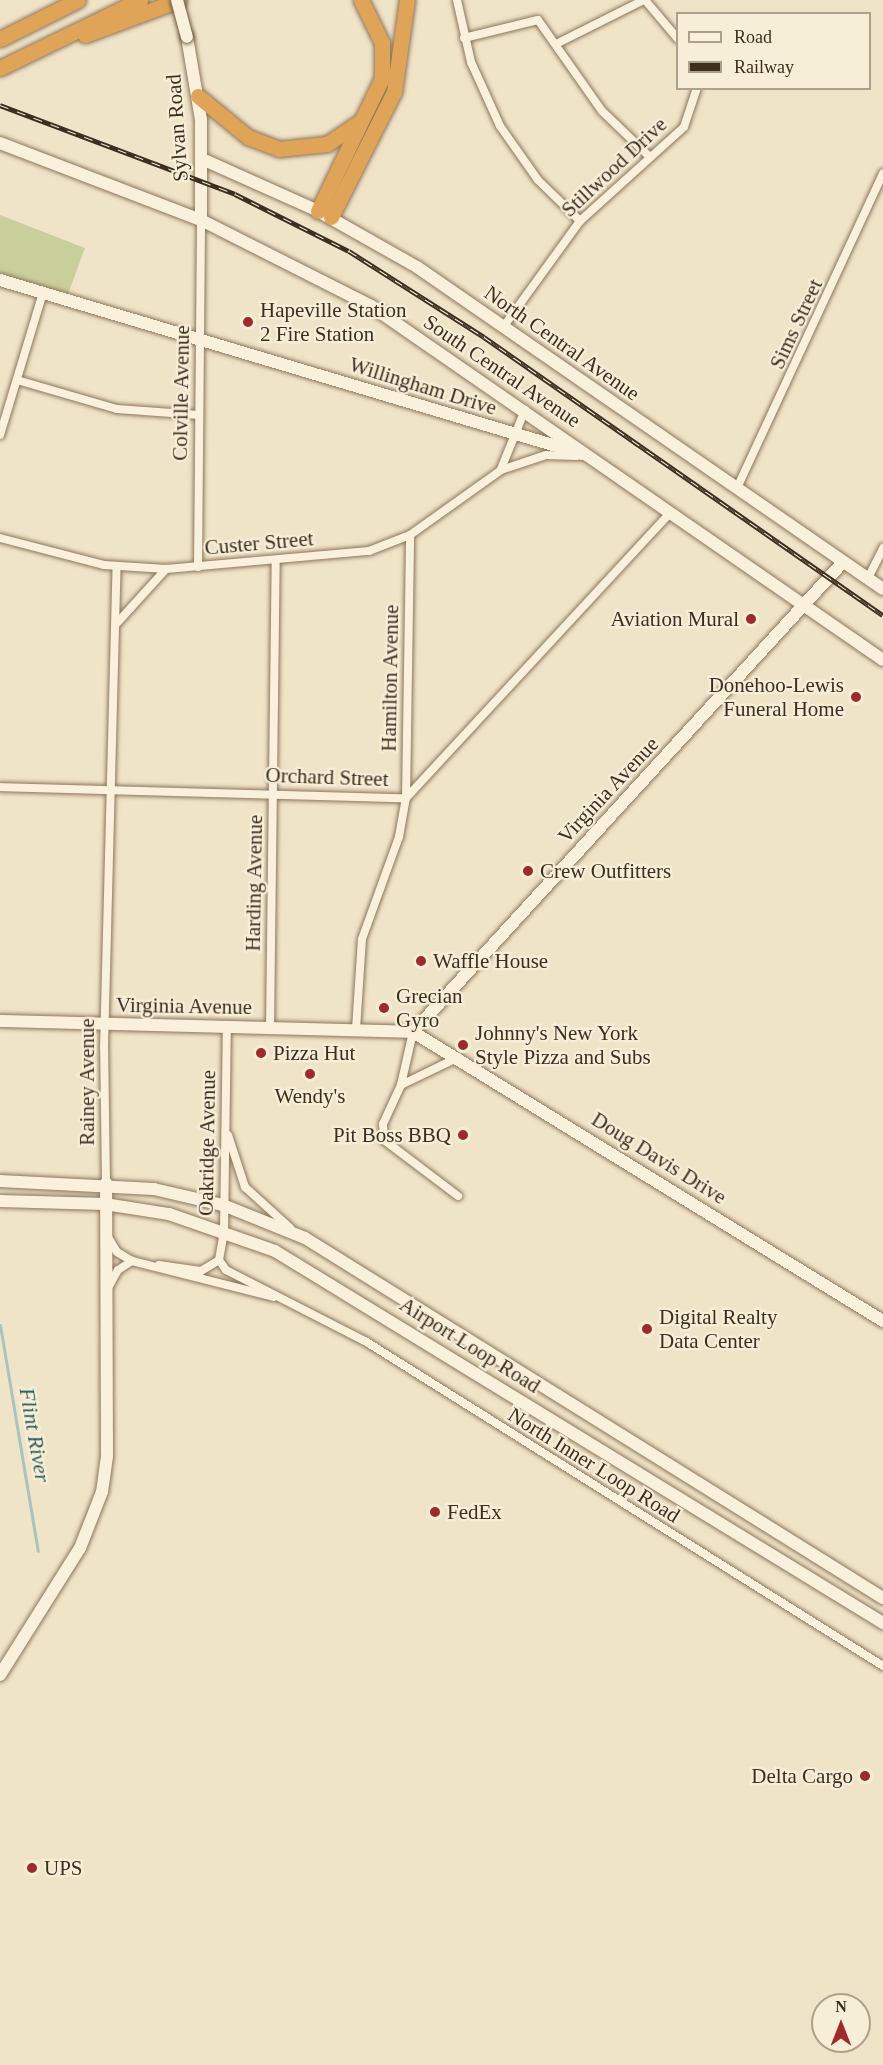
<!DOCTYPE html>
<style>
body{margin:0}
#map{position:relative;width:883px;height:2065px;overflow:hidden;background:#f0e4c8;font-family:"Times New Roman",serif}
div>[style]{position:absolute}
.green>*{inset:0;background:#c9cf9b}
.stream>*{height:3px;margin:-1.5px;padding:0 1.5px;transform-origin:1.5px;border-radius:1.5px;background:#a9c4bc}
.roads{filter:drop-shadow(0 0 2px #8d765c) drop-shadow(0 0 2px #8d765c)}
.street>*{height:8px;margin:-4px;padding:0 4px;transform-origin:4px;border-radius:4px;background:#faf1dc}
.secondary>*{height:12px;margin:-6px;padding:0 6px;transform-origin:6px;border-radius:6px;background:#faf1dc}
.highway>*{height:15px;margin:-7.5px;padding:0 7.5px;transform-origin:7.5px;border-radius:7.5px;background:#e0a458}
.rail>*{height:5px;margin-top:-2.5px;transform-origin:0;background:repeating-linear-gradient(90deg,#f7eed8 0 9px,#3d2e20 0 18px);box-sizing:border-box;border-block:2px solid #3d2e20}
.bridges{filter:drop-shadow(0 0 2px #6f573f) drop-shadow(0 0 2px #6f573f)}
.secondary-bridge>*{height:12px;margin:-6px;padding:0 6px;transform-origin:6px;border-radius:6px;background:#faf1dc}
.dots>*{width:16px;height:16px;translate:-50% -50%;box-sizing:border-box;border:3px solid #f7eed8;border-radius:50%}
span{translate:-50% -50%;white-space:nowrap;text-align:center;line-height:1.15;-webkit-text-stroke:4.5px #f7eed8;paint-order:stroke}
.street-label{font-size:21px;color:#3d2e20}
.poi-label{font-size:21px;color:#3d2e20}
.left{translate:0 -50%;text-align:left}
.right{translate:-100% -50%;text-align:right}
.water-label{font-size:22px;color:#2f5d5a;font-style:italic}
.legend{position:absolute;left:676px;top:12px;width:195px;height:78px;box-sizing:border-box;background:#f7eed8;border:2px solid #ada18e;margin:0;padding:8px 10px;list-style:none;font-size:18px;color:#3d2e20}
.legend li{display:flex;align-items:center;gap:12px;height:30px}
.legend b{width:30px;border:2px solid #ada18e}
.north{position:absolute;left:811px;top:1993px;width:60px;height:60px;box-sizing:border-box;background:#f7eed8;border:2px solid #ada18e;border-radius:50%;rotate:0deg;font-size:16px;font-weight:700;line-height:24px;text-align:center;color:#3d2e20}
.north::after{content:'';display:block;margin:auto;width:21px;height:27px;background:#9e2a2b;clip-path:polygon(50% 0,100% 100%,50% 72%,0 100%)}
</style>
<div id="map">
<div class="green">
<i style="clip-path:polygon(0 215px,85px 248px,68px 294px,0 273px)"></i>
</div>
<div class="stream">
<i style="left:0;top:1325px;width:229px;rotate:80.5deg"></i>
</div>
<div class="roads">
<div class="street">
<i style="left:457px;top:0;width:64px;rotate:77.3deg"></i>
<i style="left:471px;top:62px;width:70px;rotate:65.6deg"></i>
<i style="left:500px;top:126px;width:66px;rotate:54.9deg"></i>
<i style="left:538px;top:180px;width:59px;rotate:44.3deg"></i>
<i style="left:645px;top:0;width:51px;rotate:49.8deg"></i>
<i style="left:464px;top:38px;width:76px;rotate:-13.7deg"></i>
<i style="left:538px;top:20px;width:111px;rotate:54.9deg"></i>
<i style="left:602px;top:111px;width:65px;rotate:43.8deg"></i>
<i style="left:558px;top:43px;width:96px;rotate:-26.6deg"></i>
<i style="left:504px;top:326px;width:130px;rotate:-54.1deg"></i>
<i style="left:580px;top:221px;width:140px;rotate:-42.1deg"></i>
<i style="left:684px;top:127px;width:41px;rotate:-71.6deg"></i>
<i style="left:17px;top:380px;width:104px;rotate:16.2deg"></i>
<i style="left:117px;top:409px;width:82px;rotate:4.2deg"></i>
<i style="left:0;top:435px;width:148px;rotate:-73.2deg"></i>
<i style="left:501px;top:469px;width:64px;rotate:-67.9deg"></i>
<i style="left:737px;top:488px;width:347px;rotate:-65.1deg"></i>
<i style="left:0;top:538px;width:107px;rotate:14.6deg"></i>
<i style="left:104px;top:565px;width:62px;rotate:3.7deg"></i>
<i style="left:166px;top:569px;width:204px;rotate:-5.1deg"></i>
<i style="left:369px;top:551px;width:44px;rotate:-21.3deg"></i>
<i style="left:410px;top:535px;width:112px;rotate:-35.5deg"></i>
<i style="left:501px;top:470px;width:47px;rotate:-18.4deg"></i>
<i style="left:546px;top:455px;width:31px;rotate:2deg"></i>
<i style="left:198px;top:567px;width:347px;rotate:-89.5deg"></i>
<i style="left:868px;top:578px;width:34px;rotate:-63deg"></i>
<i style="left:117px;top:623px;width:73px;rotate:-47.8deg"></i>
<i style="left:0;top:787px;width:406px;rotate:1.6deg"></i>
<i style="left:406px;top:798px;width:390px;rotate:-47.2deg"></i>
<i style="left:270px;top:1027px;width:467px;rotate:-89.3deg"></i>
<i style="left:356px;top:1029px;width:90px;rotate:-86.2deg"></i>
<i style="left:362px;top:939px;width:109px;rotate:-70.1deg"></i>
<i style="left:399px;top:837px;width:40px;rotate:-80deg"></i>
<i style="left:406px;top:798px;width:263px;rotate:-89.1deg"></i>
<i style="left:413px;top:1032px;width:54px;rotate:102.8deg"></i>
<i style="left:401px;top:1085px;width:43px;rotate:114.8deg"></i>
<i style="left:383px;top:1124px;width:16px;rotate:86deg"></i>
<i style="left:384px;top:1140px;width:93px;rotate:37.1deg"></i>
<i style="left:401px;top:1085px;width:64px;rotate:-25.8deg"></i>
<i style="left:228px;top:1135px;width:55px;rotate:71.9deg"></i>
<i style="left:245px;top:1187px;width:61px;rotate:42.3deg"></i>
<i style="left:106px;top:1183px;width:136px;rotate:-90.8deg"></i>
<i style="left:104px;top:1047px;width:481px;rotate:-88.5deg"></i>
<i style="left:108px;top:1237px;width:17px;rotate:59deg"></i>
<i style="left:117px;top:1252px;width:17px;rotate:31deg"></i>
<i style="left:132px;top:1261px;width:146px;rotate:14.2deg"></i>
<i style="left:219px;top:1260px;width:12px;rotate:55deg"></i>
<i style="left:226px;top:1270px;width:156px;rotate:27.1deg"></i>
<i style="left:365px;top:1341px;width:612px;rotate:32.1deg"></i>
<i style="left:219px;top:1260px;width:29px;rotate:-80deg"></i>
<i style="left:224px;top:1231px;width:205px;rotate:-89.2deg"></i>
<i style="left:159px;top:1265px;width:42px;rotate:8.1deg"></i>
<i style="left:201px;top:1271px;width:21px;rotate:-31deg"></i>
<i style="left:109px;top:1286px;width:18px;rotate:-61deg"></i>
<i style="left:118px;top:1270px;width:17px;rotate:-33deg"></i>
</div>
<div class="secondary">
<i style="left:187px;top:37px;width:84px;rotate:80.4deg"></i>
<i style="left:201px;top:120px;width:100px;rotate:90deg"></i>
<i style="left:0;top:143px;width:215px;rotate:21deg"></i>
<i style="left:201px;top:220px;width:191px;rotate:26.8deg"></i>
<i style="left:371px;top:306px;width:622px;rotate:34.66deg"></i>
<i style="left:202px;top:159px;width:127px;rotate:24.1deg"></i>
<i style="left:318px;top:211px;width:114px;rotate:29.5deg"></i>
<i style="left:417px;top:267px;width:566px;rotate:34.64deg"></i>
<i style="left:0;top:280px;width:608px;rotate:16.62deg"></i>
<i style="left:0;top:1021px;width:413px;rotate:1.5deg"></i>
<i style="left:413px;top:1032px;width:552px;rotate:31.59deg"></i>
<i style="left:413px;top:1032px;width:637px;rotate:-47.54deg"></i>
<i style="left:0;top:1181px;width:154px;rotate:3deg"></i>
<i style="left:154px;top:1189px;width:71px;rotate:13.1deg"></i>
<i style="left:223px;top:1205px;width:88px;rotate:21.9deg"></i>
<i style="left:305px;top:1238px;width:681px;rotate:31.92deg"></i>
<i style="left:0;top:1201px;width:105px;rotate:1.6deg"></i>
<i style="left:105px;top:1204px;width:65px;rotate:8.9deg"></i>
<i style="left:169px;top:1214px;width:112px;rotate:19.2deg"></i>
<i style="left:275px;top:1251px;width:713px;rotate:31.46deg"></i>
<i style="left:0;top:1675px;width:150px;rotate:-57.8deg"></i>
<i style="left:80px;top:1548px;width:60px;rotate:-68.6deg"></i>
<i style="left:102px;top:1492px;width:37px;rotate:-82deg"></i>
<i style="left:107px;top:1455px;width:272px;rotate:-90.2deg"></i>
</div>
<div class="highway">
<i style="left:85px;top:35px;width:100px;rotate:-20.4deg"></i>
<i style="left:0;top:39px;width:87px;rotate:-26.6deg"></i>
<i style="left:0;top:68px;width:156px;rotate:-25.9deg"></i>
<i style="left:198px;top:96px;width:65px;rotate:39.4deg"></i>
<i style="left:248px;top:137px;width:33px;rotate:21deg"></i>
<i style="left:279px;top:149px;width:48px;rotate:-5.9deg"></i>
<i style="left:327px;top:144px;width:41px;rotate:-34.1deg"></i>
<i style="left:318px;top:211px;width:148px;rotate:-64.3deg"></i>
<i style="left:382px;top:78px;width:35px;rotate:-90deg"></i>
<i style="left:382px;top:43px;width:48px;rotate:-116deg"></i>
<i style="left:331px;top:217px;width:140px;rotate:-63.3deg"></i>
<i style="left:394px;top:92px;width:93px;rotate:-82deg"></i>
</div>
</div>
<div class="rail">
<i style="left:0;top:105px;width:251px;rotate:20.7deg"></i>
<i style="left:235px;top:194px;width:127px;rotate:26.6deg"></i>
<i style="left:349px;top:251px;width:160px;rotate:32.5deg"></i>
<i style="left:484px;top:337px;width:486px;rotate:34.9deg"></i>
</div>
<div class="bridges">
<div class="secondary-bridge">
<i style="left:177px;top:0;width:38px;rotate:75deg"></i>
</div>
</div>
<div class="dots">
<i style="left:248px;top:322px;background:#9e2a2b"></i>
<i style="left:751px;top:619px;background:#9e2a2b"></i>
<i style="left:856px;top:697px;background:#9e2a2b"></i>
<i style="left:528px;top:871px;background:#9e2a2b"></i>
<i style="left:421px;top:961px;background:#9e2a2b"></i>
<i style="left:384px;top:1008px;background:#9e2a2b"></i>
<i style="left:463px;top:1045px;background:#9e2a2b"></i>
<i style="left:261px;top:1053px;background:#9e2a2b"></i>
<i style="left:310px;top:1074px;background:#9e2a2b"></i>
<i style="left:463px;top:1135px;background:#9e2a2b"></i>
<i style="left:647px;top:1329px;background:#9e2a2b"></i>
<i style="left:435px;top:1512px;background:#9e2a2b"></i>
<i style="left:865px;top:1776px;background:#9e2a2b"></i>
<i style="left:32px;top:1868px;background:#9e2a2b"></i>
</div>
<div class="street-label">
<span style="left:177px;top:128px;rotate:-94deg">Sylvan Road</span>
<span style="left:614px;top:167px;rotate:-43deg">Stillwood Drive</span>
<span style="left:796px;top:324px;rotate:-65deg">Sims Street</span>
<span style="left:562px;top:343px;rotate:35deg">North Central Avenue</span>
<span style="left:502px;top:371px;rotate:34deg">South Central Avenue</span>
<span style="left:423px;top:386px;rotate:17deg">Willingham Drive</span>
<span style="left:181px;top:393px;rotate:-89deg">Colville Avenue</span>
<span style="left:259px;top:543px;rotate:-5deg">Custer Street</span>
<span style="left:390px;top:678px;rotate:-89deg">Hamilton Avenue</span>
<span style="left:327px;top:777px;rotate:2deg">Orchard Street</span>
<span style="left:608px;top:790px;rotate:-47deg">Virginia Avenue</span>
<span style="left:254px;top:883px;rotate:-89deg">Harding Avenue</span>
<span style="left:184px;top:1006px;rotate:1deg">Virginia Avenue</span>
<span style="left:87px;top:1082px;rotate:-90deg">Rainey Avenue</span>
<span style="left:207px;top:1143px;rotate:-89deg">Oakridge Avenue</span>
<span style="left:659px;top:1158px;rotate:32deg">Doug Davis Drive</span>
<span style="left:470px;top:1345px;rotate:32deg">Airport Loop Road</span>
<span style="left:594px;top:1465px;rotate:32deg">North Inner Loop Road</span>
</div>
<div class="poi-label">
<span class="left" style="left:260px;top:322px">Hapeville Station<br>2 Fire Station</span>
<span class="right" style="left:739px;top:619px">Aviation Mural</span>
<span class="right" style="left:844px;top:697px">Donehoo-Lewis<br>Funeral Home</span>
<span class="left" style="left:540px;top:871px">Crew Outfitters</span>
<span class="left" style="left:433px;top:961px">Waffle House</span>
<span class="left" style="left:396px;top:1008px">Grecian<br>Gyro</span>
<span class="left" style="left:475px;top:1045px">Johnny's New York<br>Style Pizza and Subs</span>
<span class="left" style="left:273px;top:1053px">Pizza Hut</span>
<span style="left:310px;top:1096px">Wendy's</span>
<span class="right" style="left:451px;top:1135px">Pit Boss BBQ</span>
<span class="left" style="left:659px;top:1329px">Digital Realty<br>Data Center</span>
<span class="left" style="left:447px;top:1512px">FedEx</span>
<span class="right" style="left:853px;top:1776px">Delta Cargo</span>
<span class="left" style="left:44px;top:1868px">UPS</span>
</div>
<div class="water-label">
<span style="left:35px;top:1435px;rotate:80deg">Flint River</span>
</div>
<ul class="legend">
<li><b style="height:8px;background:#faf1dc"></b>Road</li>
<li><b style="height:8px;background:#3d2e20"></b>Railway</li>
</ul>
<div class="north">N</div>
</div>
